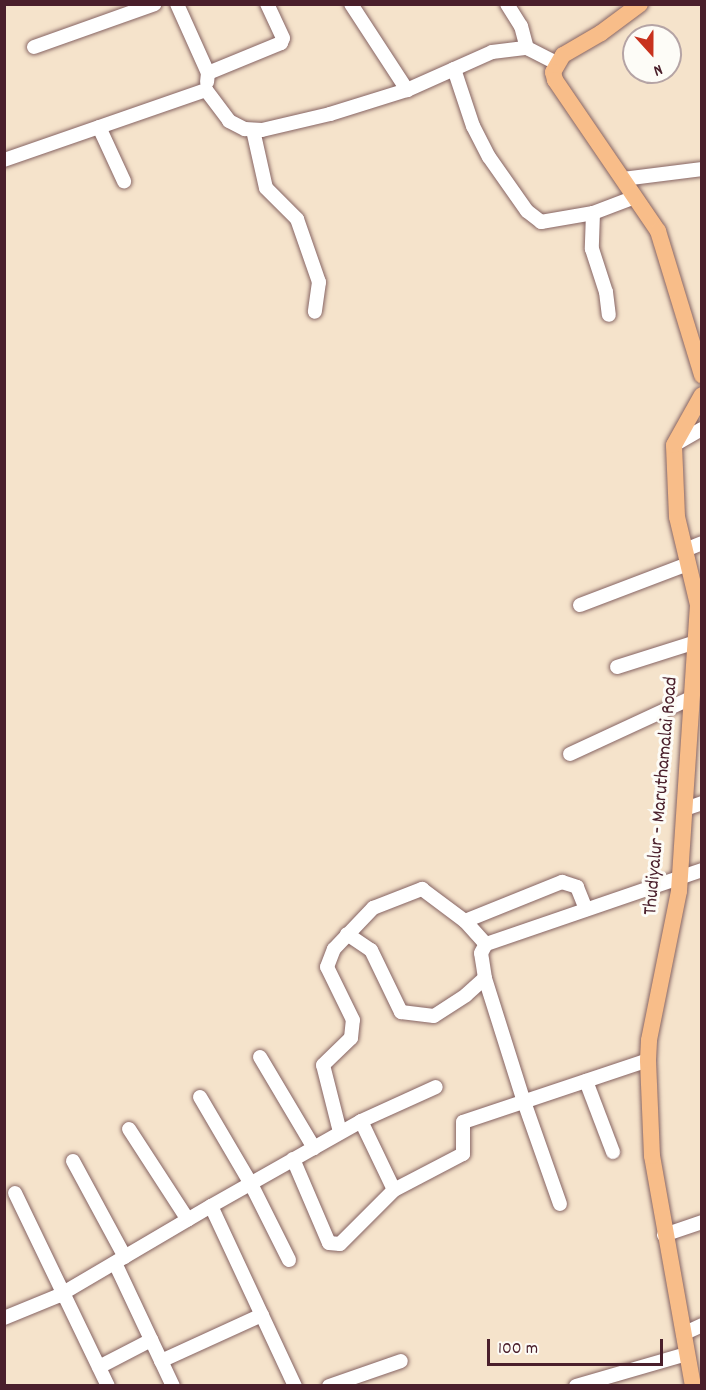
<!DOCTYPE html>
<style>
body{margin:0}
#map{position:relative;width:706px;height:1390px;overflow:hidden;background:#f5e3cb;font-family:Dekko,sans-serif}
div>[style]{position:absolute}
.roads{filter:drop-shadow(0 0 2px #866463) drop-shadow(0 0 2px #866463)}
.minor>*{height:14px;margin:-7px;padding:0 7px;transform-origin:7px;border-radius:7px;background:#fff}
.major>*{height:16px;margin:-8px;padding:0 8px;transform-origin:8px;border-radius:8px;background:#f8bd89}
span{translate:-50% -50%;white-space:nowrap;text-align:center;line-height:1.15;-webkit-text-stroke:6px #fdfcf7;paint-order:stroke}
.street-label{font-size:20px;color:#4a1f2b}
.frame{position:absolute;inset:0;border:6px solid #4a1f2b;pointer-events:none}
.north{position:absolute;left:622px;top:24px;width:60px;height:60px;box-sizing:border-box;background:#fdfcf7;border:2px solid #b5a4a5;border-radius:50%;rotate:159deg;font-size:16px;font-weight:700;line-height:24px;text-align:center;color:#4a1f2b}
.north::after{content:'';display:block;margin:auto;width:21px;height:27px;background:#c8321e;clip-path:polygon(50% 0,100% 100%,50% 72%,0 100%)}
.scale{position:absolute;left:487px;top:1339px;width:176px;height:27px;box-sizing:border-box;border:3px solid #4a1f2b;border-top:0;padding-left:8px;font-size:18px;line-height:21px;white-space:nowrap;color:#4a1f2b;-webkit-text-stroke:4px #fdfcf7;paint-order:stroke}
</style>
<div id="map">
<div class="roads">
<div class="minor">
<i style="left:177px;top:4px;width:76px;rotate:65.8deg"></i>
<i style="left:208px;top:73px;width:9px;rotate:96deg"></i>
<i style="left:351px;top:4px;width:103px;rotate:56.9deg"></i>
<i style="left:507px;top:4px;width:26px;rotate:58deg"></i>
<i style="left:521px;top:26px;width:23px;rotate:75deg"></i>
<i style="left:34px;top:47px;width:128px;rotate:-19.6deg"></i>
<i style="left:454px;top:69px;width:60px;rotate:71.6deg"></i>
<i style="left:473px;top:126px;width:35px;rotate:63deg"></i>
<i style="left:489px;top:157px;width:66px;rotate:54.9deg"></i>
<i style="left:527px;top:211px;width:18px;rotate:38deg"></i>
<i style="left:541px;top:222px;width:53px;rotate:-9.8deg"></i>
<i style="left:593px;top:213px;width:45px;rotate:-20.9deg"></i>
<i style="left:208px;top:73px;width:79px;rotate:-22.3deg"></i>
<i style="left:281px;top:43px;width:5px;rotate:-68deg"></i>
<i style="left:283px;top:38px;width:38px;rotate:-115deg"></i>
<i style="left:206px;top:90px;width:39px;rotate:53deg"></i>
<i style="left:229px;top:121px;width:18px;rotate:27deg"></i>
<i style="left:245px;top:129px;width:17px;rotate:3deg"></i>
<i style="left:262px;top:130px;width:70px;rotate:-13.2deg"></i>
<i style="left:330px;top:114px;width:81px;rotate:-17.3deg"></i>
<i style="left:407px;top:90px;width:93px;rotate:-24.1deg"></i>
<i style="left:492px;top:52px;width:35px;rotate:-7deg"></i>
<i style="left:527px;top:48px;width:33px;rotate:27deg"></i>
<i style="left:99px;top:127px;width:60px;rotate:65.2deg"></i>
<i style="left:253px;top:130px;width:59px;rotate:77.4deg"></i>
<i style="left:266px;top:188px;width:44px;rotate:45deg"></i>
<i style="left:297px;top:219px;width:67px;rotate:70.8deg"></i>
<i style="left:319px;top:282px;width:30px;rotate:98deg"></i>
<i style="left:4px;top:160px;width:214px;rotate:-19.1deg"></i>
<i style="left:623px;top:179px;width:80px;rotate:-7.2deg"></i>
<i style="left:593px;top:213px;width:36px;rotate:92deg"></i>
<i style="left:592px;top:249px;width:45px;rotate:72deg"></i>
<i style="left:606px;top:292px;width:23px;rotate:83deg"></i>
<i style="left:674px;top:445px;width:32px;rotate:-30deg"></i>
<i style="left:685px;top:550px;width:18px;rotate:-22deg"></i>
<i style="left:580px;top:605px;width:116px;rotate:-20.8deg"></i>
<i style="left:617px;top:667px;width:89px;rotate:-17.6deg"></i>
<i style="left:570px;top:754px;width:133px;rotate:-24.8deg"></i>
<i style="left:685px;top:809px;width:18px;rotate:-19deg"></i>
<i style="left:465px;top:921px;width:105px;rotate:-21.9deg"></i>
<i style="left:562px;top:882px;width:16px;rotate:18deg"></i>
<i style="left:577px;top:887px;width:24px;rotate:68deg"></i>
<i style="left:347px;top:934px;width:29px;rotate:34deg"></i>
<i style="left:371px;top:950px;width:69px;rotate:64.2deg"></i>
<i style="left:401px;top:1012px;width:33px;rotate:7deg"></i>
<i style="left:434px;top:1016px;width:38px;rotate:-33deg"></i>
<i style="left:466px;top:995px;width:25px;rotate:-42deg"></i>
<i style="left:260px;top:1057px;width:106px;rotate:59.3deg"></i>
<i style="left:586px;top:1081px;width:76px;rotate:69.2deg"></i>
<i style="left:200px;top:1097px;width:101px;rotate:59.6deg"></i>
<i style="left:251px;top:1184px;width:85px;rotate:63.4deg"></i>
<i style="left:361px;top:1121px;width:76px;rotate:64.4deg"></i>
<i style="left:129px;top:1129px;width:108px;rotate:57deg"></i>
<i style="left:340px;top:1132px;width:69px;rotate:-104.2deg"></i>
<i style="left:323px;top:1065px;width:39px;rotate:-44deg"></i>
<i style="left:351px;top:1038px;width:18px;rotate:-84deg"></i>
<i style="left:353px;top:1020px;width:59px;rotate:-116.1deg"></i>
<i style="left:327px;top:967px;width:19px;rotate:-69deg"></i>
<i style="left:334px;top:949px;width:57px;rotate:-46.4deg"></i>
<i style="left:373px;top:908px;width:53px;rotate:-21.2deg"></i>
<i style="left:422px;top:889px;width:54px;rotate:36.7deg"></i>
<i style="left:465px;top:921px;width:31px;rotate:48deg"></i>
<i style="left:293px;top:1159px;width:91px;rotate:66.8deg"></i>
<i style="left:329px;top:1243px;width:11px;rotate:5deg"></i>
<i style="left:340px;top:1244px;width:76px;rotate:-45deg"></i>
<i style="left:394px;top:1190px;width:78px;rotate:-27.6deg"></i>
<i style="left:463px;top:1154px;width:32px;rotate:-90deg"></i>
<i style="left:463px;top:1122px;width:195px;rotate:-18.5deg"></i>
<i style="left:73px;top:1161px;width:109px;rotate:61.6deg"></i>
<i style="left:15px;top:1193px;width:214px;rotate:64.3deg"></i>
<i style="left:560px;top:1204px;width:108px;rotate:-109.4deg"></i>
<i style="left:524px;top:1102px;width:130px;rotate:-107.5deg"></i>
<i style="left:485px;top:978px;width:25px;rotate:-99deg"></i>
<i style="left:481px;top:953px;width:10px;rotate:-61deg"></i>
<i style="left:486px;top:944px;width:228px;rotate:-18.9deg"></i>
<i style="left:211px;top:1206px;width:172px;rotate:-29.5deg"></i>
<i style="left:361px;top:1121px;width:82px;rotate:-24.4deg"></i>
<i style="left:664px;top:1235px;width:40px;rotate:-18.9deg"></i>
<i style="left:115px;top:1263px;width:136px;rotate:64.8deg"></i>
<i style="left:4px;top:1318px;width:58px;rotate:-22.2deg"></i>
<i style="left:58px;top:1296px;width:178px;rotate:-30.5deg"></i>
<i style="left:211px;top:1206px;width:199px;rotate:65deg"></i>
<i style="left:683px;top:1334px;width:21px;rotate:-25deg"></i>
<i style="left:161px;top:1361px;width:111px;rotate:-24.5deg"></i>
<i style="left:99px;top:1367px;width:59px;rotate:-27.4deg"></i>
<i style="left:329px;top:1386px;width:76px;rotate:-19.1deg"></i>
<i style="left:576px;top:1386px;width:116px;rotate:-16.1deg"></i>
</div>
<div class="major">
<i style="left:640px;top:4px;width:49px;rotate:143.4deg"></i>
<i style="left:601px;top:33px;width:44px;rotate:149.9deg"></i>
<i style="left:563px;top:55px;width:20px;rotate:120deg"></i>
<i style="left:553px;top:72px;width:8px;rotate:76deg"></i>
<i style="left:555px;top:80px;width:183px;rotate:55.7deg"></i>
<i style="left:658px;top:231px;width:151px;rotate:73deg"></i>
<i style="left:693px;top:1386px;width:234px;rotate:-100.1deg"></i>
<i style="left:652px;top:1156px;width:96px;rotate:-92.4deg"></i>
<i style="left:648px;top:1060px;width:20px;rotate:-87deg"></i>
<i style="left:649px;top:1040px;width:152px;rotate:-78.6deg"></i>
<i style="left:679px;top:891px;width:287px;rotate:-86.2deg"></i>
<i style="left:698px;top:605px;width:90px;rotate:-103.4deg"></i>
<i style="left:677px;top:517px;width:72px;rotate:-92.4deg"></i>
<i style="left:674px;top:445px;width:57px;rotate:-60.8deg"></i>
</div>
</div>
<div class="street-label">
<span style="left:662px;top:796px;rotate:-85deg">Thudiyalur - Maruthamalai Road</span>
</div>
<div class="frame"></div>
<div class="north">N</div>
<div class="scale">100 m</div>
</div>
